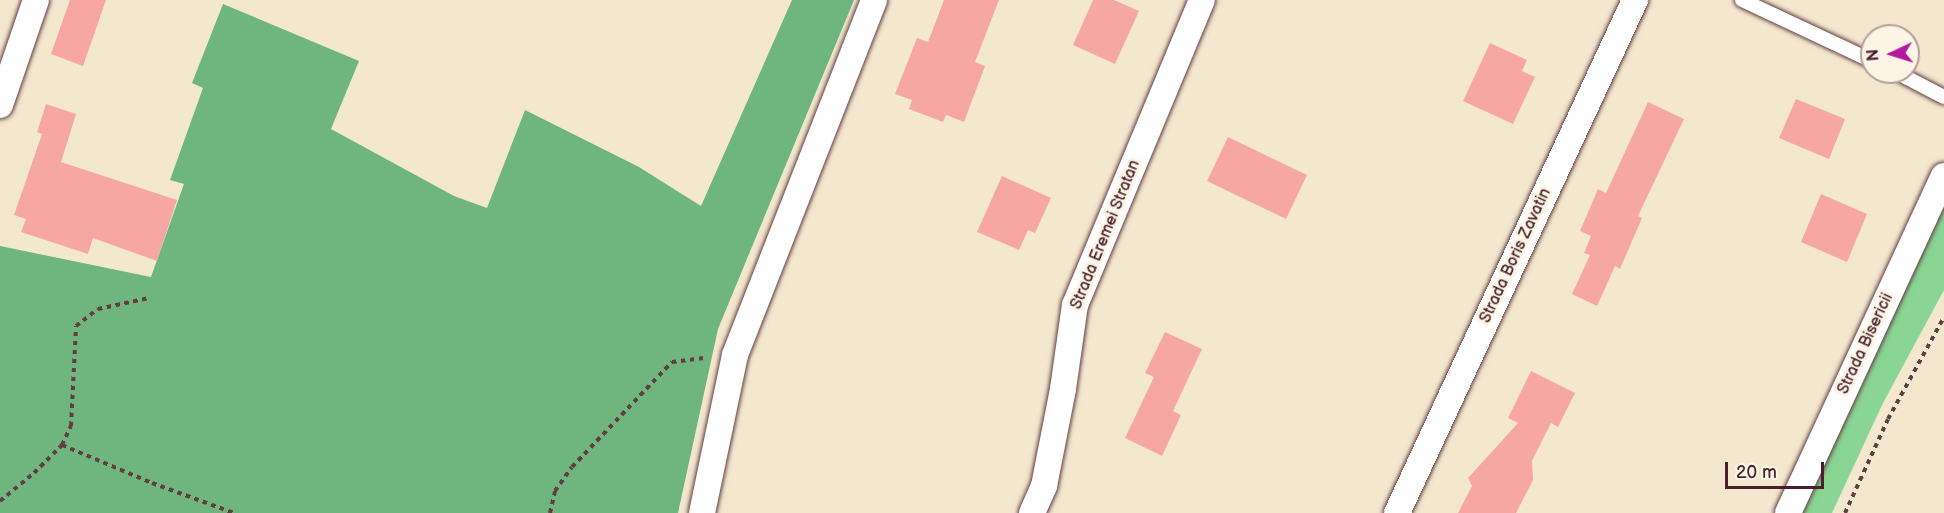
<!DOCTYPE html>
<style>
body{margin:0}
#map{position:relative;width:1944px;height:513px;overflow:hidden;background:#f3e8ce;font-family:"Balsamiq Sans",sans-serif}
div>[style]{position:absolute}
.green>*{inset:0;background:#89d593}
.forest>*{inset:0;background:#6eb67d}
.building>*{inset:0;background:#f6a7a5}
.path>*{height:4px;margin-top:-2px;transform-origin:0;background:repeating-linear-gradient(90deg,#633d43 0 4.5px,transparent 0 9px)}
.roads{filter:drop-shadow(0 0 2px #633d43) drop-shadow(0 0 2px #633d43)}
.service>*{height:14px;margin:-7px;padding:0 7px;transform-origin:7px;border-radius:7px;background:#fff}
.minor>*{height:26px;margin:-13px;padding:0 13px;transform-origin:13px;border-radius:13px;background:#fff}
span{translate:-50% -50%;white-space:nowrap;text-align:center;line-height:1.15;-webkit-text-stroke:6px #fcf5e5;paint-order:stroke}
.street-label{font-size:16px;color:#4a1f2b}
.north{position:absolute;left:1860px;top:24px;width:60px;height:60px;box-sizing:border-box;background:#fcf5e5;border:2px solid #b59f9b;border-radius:50%;rotate:266deg;font-size:16px;font-weight:700;line-height:24px;text-align:center;color:#4a1f2b}
.north::after{content:'';display:block;margin:auto;width:21px;height:27px;background:#b5179e;clip-path:polygon(50% 0,100% 100%,50% 72%,0 100%)}
.scale{position:absolute;left:1725px;top:462px;width:99px;height:27px;box-sizing:border-box;border:3px solid #4a1f2b;border-top:0;padding-left:8px;font-size:18px;line-height:21px;white-space:nowrap;color:#4a1f2b;-webkit-text-stroke:4px #fcf5e5;paint-order:stroke}
</style>
<div id="map">
<div class="green">
<i style="clip-path:polygon(1944px 204px,1944px 290px,1883px 403px,1832px 513px,1800px 513px)"></i>
</div>
<div class="forest">
<i style="clip-path:polygon(792px 0,854px 0,718px 329px,678px 513px,0 513px,0 246px,151px 277px,184px 184px,170px 180px,203px 88px,192px 83px,223px 4px,359px 61px,331px 129px,454px 196px,487px 208px,525px 110px,639px 167px,701px 206px)"></i>
</div>
<div class="building">
<i style="clip-path:polygon(70px 0,106px 0,83px 66px,51px 54px)"></i>
<i style="clip-path:polygon(944px 0,999px 0,975px 62px,985px 66px,964px 122px,946px 115px,943px 122px,909px 109px,912px 100px,895px 94px,917px 38px,928px 42px)"></i>
<i style="clip-path:polygon(1093px 0,1114px 0,1139px 11px,1115px 64px,1073px 45px)"></i>
<i style="clip-path:polygon(1490px 43px,1527px 60px,1522px 71px,1535px 77px,1513px 124px,1463px 101px)"></i>
<i style="clip-path:polygon(1796px 99px,1845px 119px,1829px 159px,1779px 138px)"></i>
<i style="clip-path:polygon(1648px 102px,1684px 119px,1638px 216px,1642px 218px,1620px 269px,1615px 266px,1597px 306px,1572px 294px,1590px 255px,1584px 253px,1591px 236px,1580px 231px,1598px 189px,1606px 193px)"></i>
<i style="clip-path:polygon(46px 104px,76px 114px,61px 162px,177px 200px,157px 261px,93px 238px,88px 254px,21px 232px,26px 219px,14px 215px,42px 134px,37px 132px)"></i>
<i style="clip-path:polygon(1228px 137px,1307px 175px,1286px 219px,1207px 181px)"></i>
<i style="clip-path:polygon(1002px 176px,1051px 198px,1035px 233px,1028px 230px,1019px 250px,977px 232px)"></i>
<i style="clip-path:polygon(1821px 194px,1867px 214px,1847px 262px,1801px 242px)"></i>
<i style="clip-path:polygon(1165px 332px,1202px 349px,1173px 411px,1181px 415px,1162px 456px,1125px 438px,1154px 377px,1145px 373px)"></i>
<i style="clip-path:polygon(1531px 371px,1575px 393px,1558px 427px,1551px 423px,1532px 461px,1533px 480px,1516px 513px,1458px 513px,1472px 486px,1468px 478px,1518px 423px,1508px 418px)"></i>
</div>
<div class="path">
<i style="left:62px;top:445px;width:98px;rotate:22.9deg"></i>
<i style="left:152px;top:483px;width:87px;rotate:20.1deg"></i>
<i style="left:0;top:501px;width:44px;rotate:-39.5deg"></i>
<i style="left:34px;top:473px;width:40px;rotate:-45deg"></i>
<i style="left:62px;top:445px;width:21px;rotate:-65deg"></i>
<i style="left:71px;top:426px;width:100px;rotate:-87.1deg"></i>
<i style="left:76px;top:326px;width:28px;rotate:-38deg"></i>
<i style="left:98px;top:309px;width:52px;rotate:-12.2deg"></i>
<i style="left:550px;top:513px;width:23px;rotate:-77deg"></i>
<i style="left:555px;top:491px;width:29px;rotate:-55deg"></i>
<i style="left:572px;top:467px;width:145px;rotate:-46.4deg"></i>
<i style="left:672px;top:362px;width:32px;rotate:-7deg"></i>
<i style="left:1845px;top:513px;width:103px;rotate:-65.4deg"></i>
<i style="left:1888px;top:419px;width:116px;rotate:-61.2deg"></i>
</div>
<div class="roads">
<div class="service">
<i style="left:1742px;top:0;width:144px;rotate:25.1deg"></i>
<i style="left:1896px;top:72px;width:54px;rotate:27.5deg"></i>
</div>
<div class="minor">
<i style="left:0;top:105px;width:111px;rotate:-71.1deg"></i>
<i style="left:702px;top:513px;width:161px;rotate:-78.2deg"></i>
<i style="left:735px;top:355px;width:381px;rotate:-68.6deg"></i>
<i style="left:1032px;top:513px;width:30px;rotate:-66deg"></i>
<i style="left:1044px;top:486px;width:99px;rotate:-78.9deg"></i>
<i style="left:1063px;top:389px;width:85px;rotate:-81.9deg"></i>
<i style="left:1075px;top:305px;width:330px;rotate:-67.4deg"></i>
<i style="left:1397px;top:513px;width:566px;rotate:-65.11deg"></i>
<i style="left:1788px;top:513px;width:371px;rotate:-65.2deg"></i>
</div>
</div>
<div class="street-label">
<span style="left:1106px;top:235px;rotate:-68deg">Strada Eremei Stratan</span>
<span style="left:1516px;top:256px;rotate:-65deg">Strada Boris Zavatin</span>
<span style="left:1866px;top:344px;rotate:-65deg">Strada Bisericii</span>
</div>
<div class="north">N</div>
<div class="scale">20 m</div>
</div>
